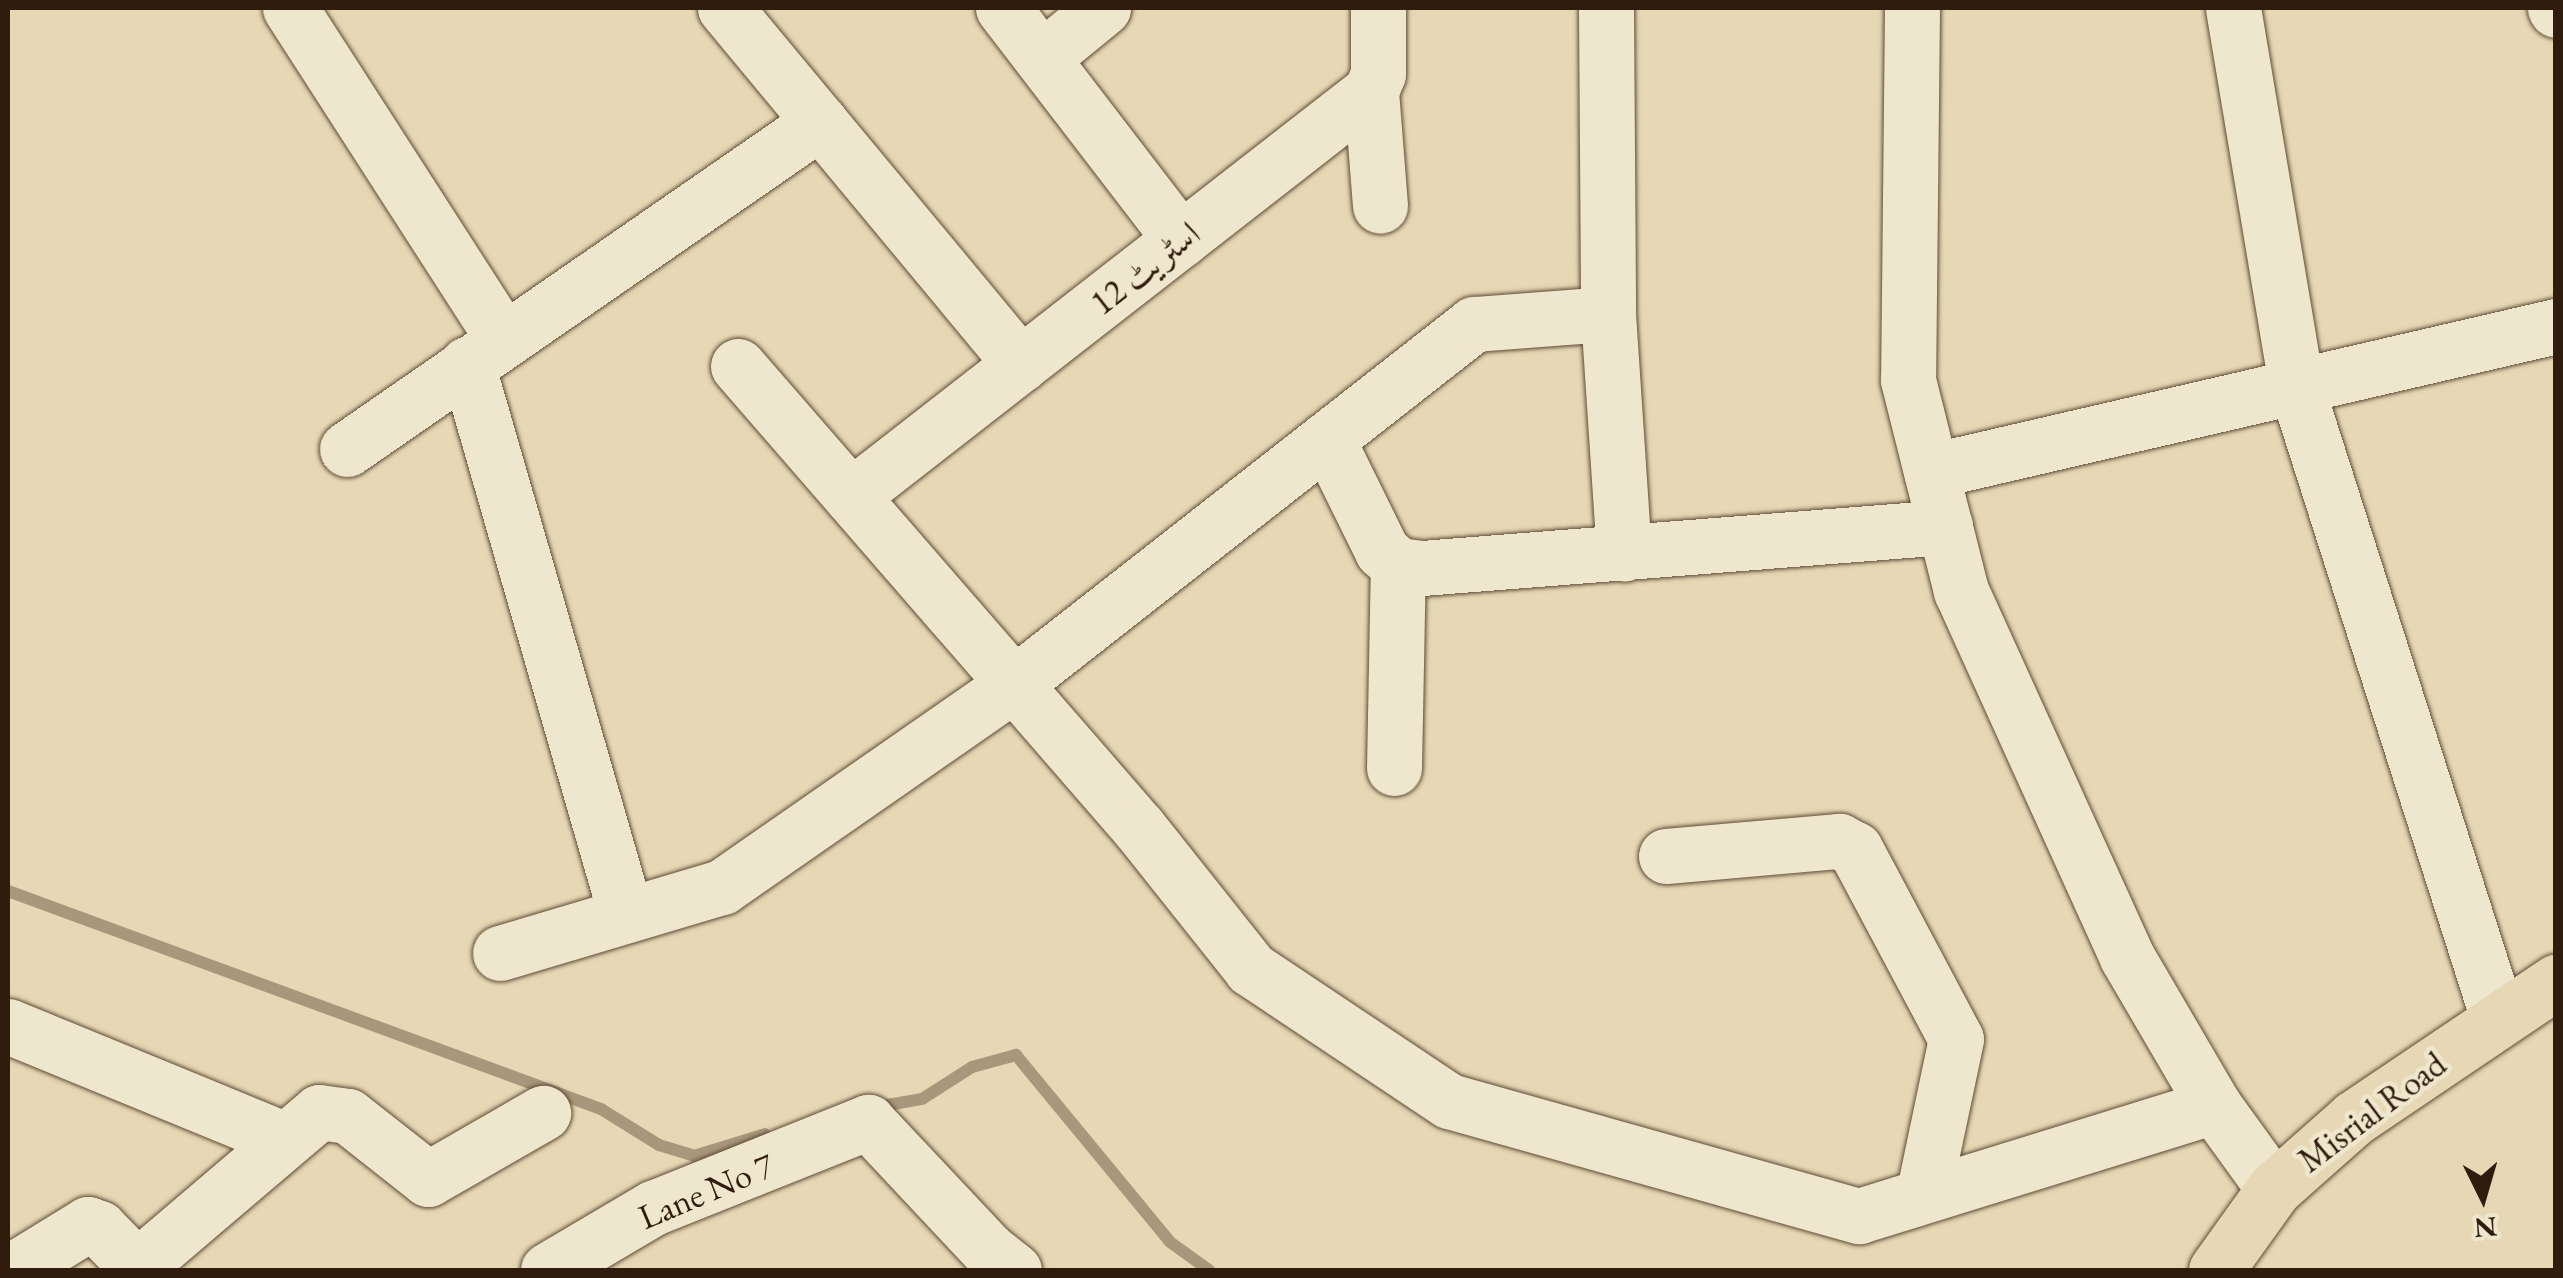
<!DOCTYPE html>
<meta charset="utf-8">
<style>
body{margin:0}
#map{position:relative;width:2563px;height:1278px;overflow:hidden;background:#e6d8b4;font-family:"EB Garamond",Amiri,serif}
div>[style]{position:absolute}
.stream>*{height:12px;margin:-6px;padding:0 6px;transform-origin:6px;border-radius:6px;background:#a8987b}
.roads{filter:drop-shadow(0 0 2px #5e4b36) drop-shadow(0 0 2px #5e4b36)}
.minor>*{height:55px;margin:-27.5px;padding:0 27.5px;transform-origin:27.5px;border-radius:27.5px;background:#efe6ce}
.major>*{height:55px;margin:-27.5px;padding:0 27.5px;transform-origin:27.5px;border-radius:27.5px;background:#e6d8b4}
span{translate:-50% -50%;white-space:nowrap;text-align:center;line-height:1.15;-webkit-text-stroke:9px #efe6ce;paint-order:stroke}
.street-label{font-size:35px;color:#301c0c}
.frame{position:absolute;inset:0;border:10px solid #301c0c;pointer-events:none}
.north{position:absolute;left:2433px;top:1148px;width:100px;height:100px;-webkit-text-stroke:8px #efe6ce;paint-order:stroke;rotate:175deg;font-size:28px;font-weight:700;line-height:40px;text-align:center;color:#301c0c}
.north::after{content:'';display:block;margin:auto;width:35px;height:45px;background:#301c0c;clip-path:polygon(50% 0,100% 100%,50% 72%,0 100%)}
</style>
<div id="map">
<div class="stream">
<i style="left:8px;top:891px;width:632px;rotate:20.18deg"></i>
<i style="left:601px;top:1109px;width:68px;rotate:31.8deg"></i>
<i style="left:659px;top:1145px;width:37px;rotate:17deg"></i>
<i style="left:694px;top:1156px;width:74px;rotate:-17.2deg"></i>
<i style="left:876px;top:1107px;width:47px;rotate:-9.9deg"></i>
<i style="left:922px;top:1099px;width:59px;rotate:-32.6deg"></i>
<i style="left:972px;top:1067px;width:46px;rotate:-15.3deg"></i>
<i style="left:1016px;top:1055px;width:242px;rotate:50.5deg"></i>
<i style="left:1170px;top:1242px;width:48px;rotate:35.7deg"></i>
</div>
<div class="roads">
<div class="minor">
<i style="left:290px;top:8px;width:394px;rotate:57.2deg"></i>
<i style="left:725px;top:8px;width:463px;rotate:50.3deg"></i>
<i style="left:1003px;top:8px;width:292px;rotate:52.5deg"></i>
<i style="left:1606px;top:8px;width:306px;rotate:89.6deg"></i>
<i style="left:1608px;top:314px;width:240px;rotate:86.2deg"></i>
<i style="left:1912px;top:8px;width:372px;rotate:90.6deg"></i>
<i style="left:1908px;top:380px;width:218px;rotate:75.9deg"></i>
<i style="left:1961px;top:591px;width:402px;rotate:65.6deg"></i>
<i style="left:2127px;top:957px;width:173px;rotate:59.7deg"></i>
<i style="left:2214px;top:1106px;width:102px;rotate:54.1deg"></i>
<i style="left:2233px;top:8px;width:383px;rotate:80.5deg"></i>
<i style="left:2296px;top:386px;width:663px;rotate:72.28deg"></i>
<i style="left:2555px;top:8px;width:2px;rotate:63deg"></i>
<i style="left:1042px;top:58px;width:79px;rotate:-39.3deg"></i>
<i style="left:1371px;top:91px;width:115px;rotate:85.5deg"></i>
<i style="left:467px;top:364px;width:573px;rotate:73.9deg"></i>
<i style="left:738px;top:366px;width:612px;rotate:49.04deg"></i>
<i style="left:1139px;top:828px;width:180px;rotate:51.5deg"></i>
<i style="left:1251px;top:969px;width:238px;rotate:33.7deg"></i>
<i style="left:1449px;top:1101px;width:426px;rotate:15.7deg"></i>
<i style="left:1859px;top:1216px;width:372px;rotate:-17.2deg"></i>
<i style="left:1327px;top:439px;width:125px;rotate:63.8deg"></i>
<i style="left:1382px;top:551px;width:21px;rotate:41deg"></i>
<i style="left:1398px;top:565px;width:24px;rotate:7deg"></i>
<i style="left:1422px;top:568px;width:525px;rotate:-4.48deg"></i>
<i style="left:347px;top:449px;width:575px;rotate:-34.66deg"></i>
<i style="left:1931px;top:471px;width:642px;rotate:-13.06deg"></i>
<i style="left:851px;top:496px;width:659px;rotate:-37.91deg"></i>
<i style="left:1371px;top:91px;width:18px;rotate:-68deg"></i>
<i style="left:1378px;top:74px;width:66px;rotate:-90deg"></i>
<i style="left:1394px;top:768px;width:203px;rotate:-88.9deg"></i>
<i style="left:1666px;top:856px;width:174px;rotate:-5deg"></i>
<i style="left:1839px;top:841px;width:18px;rotate:27deg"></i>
<i style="left:1855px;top:849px;width:215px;rotate:62deg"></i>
<i style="left:1956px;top:1039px;width:160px;rotate:101.9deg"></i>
<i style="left:500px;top:953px;width:232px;rotate:-16.6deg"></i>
<i style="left:722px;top:887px;width:356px;rotate:-34.8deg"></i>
<i style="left:1014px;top:684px;width:584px;rotate:-38.05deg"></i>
<i style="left:1474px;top:324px;width:134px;rotate:-4.3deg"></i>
<i style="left:8px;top:1026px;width:298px;rotate:22.3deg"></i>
<i style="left:137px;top:1267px;width:239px;rotate:-40.4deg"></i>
<i style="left:319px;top:1112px;width:29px;rotate:8deg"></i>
<i style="left:348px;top:1116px;width:102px;rotate:38.2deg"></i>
<i style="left:428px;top:1179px;width:133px;rotate:-29.9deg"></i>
<i style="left:13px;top:1270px;width:88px;rotate:-31.5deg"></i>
<i style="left:88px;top:1224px;width:12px;rotate:20deg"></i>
<i style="left:99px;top:1228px;width:59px;rotate:45.7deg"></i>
<i style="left:548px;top:1270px;width:122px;rotate:-30.6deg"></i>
<i style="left:653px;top:1208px;width:232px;rotate:-21.8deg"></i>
<i style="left:868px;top:1122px;width:175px;rotate:46.8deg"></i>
<i style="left:988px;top:1250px;width:33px;rotate:38deg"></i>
</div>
<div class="major">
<i style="left:2216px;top:1270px;width:100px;rotate:-54.4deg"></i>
<i style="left:2274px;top:1189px;width:107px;rotate:-41.6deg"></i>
<i style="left:2354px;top:1118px;width:244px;rotate:-34deg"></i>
</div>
</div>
<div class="street-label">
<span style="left:1145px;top:268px;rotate:-38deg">اسٹریٹ 12</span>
<span style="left:2372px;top:1112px;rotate:-37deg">Misrial Road</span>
<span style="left:706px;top:1191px;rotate:-23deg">Lane No 7</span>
</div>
<div class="frame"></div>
<div class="north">N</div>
</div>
